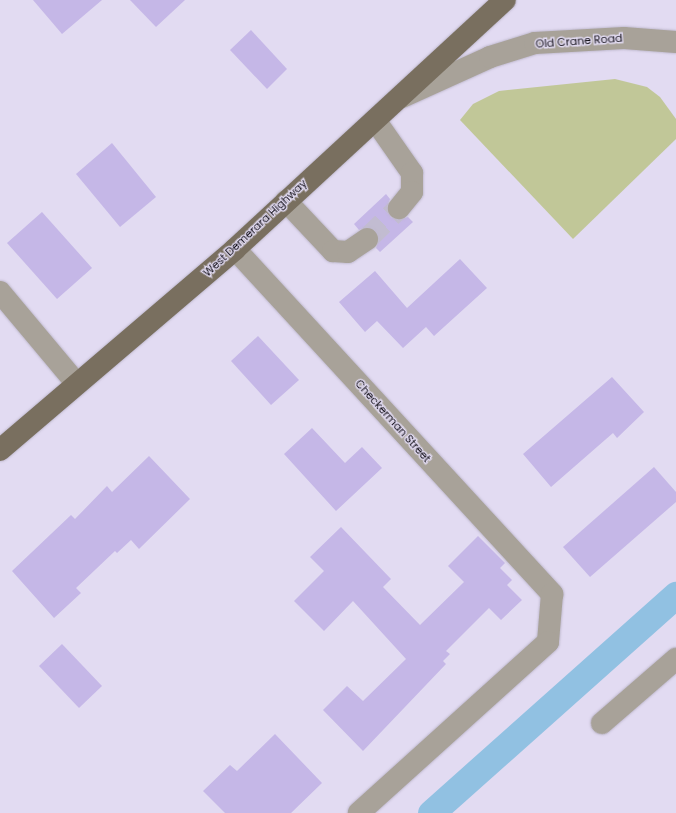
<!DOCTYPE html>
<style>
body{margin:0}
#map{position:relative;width:676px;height:813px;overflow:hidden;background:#e2dbf2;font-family:Poppins,sans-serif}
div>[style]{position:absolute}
.green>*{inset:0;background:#c1c798}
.canal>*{height:27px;margin:-13.5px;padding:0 13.5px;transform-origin:13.5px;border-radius:13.5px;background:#91c1e2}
.building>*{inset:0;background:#c5b7e7}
.minor-tunnel>*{height:22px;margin-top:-11px;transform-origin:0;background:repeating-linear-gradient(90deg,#c2bcd1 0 22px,transparent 0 33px)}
.roads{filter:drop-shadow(0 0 1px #c0bace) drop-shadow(0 0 1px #c0bace)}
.minor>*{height:22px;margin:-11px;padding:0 11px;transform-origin:11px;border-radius:11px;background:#a8a299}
.major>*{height:22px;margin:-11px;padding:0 11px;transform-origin:11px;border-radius:11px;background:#796f5f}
span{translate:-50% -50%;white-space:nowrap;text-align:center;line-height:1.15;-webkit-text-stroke:3px #e2dbf2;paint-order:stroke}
.street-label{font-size:11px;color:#0f0c14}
</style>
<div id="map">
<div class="green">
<i style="clip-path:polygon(615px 79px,647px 87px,660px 97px,676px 119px,676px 139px,573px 239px,460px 120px,473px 104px,499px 91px)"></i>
</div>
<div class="canal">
<i style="left:431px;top:813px;width:328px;rotate:-41.7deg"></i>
</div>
<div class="building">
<i style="clip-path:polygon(33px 0,102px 0,62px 34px)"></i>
<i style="clip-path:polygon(130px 0,185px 0,156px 27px)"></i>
<i style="clip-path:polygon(251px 30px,287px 69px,267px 89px,230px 50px)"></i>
<i style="clip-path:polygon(112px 143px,156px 197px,120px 227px,76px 174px)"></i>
<i style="clip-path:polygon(386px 194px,390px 199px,387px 206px,391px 217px,397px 220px,408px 217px,413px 222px,380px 252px,376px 248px,379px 238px,377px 232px,366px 227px,359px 230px,354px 224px)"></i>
<i style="clip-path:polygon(42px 212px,92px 268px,57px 299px,7px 243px)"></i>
<i style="clip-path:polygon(460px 259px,487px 288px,434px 336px,426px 327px,403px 348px,377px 321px,365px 332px,339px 302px,375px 271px,407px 308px)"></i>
<i style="clip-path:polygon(258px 336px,299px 380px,271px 405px,231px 361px)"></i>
<i style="clip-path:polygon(612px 377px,644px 412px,617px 438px,613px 433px,551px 487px,523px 454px)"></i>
<i style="clip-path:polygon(312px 428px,345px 463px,362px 447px,382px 468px,336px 511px,284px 454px)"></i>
<i style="clip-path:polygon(149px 456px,190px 499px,139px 549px,131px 540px,117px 553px,115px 551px,76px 588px,81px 593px,54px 618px,12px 571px,71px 515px,75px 519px,107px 486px,112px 492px)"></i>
<i style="clip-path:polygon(654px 467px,676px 492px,676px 502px,590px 577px,563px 547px)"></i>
<i style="clip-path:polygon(341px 527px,391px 579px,383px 587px,420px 625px,464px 582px,448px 566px,478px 536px,505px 563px,500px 568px,512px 580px,507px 585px,522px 600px,501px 620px,489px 608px,446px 651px,450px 654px,443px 661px,446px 664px,363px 751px,323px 710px,347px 686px,363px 701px,406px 659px,353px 601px,324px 631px,294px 601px,324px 571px,310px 557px)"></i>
<i style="clip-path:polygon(62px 644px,102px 686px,79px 708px,39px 666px)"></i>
<i style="clip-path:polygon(275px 734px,322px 783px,291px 813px,225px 813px,203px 791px,230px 765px,237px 771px)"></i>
</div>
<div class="minor-tunnel">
<i style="left:367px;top:239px;width:45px;rotate:-44.1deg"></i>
</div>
<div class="roads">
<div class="minor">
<i style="left:402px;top:97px;width:97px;rotate:-24.4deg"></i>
<i style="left:490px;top:57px;width:47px;rotate:-17.3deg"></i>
<i style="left:535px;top:43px;width:89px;rotate:-3.2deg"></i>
<i style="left:624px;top:38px;width:52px;rotate:4.4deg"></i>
<i style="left:375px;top:120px;width:65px;rotate:55.1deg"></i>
<i style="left:412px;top:173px;width:19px;rotate:90deg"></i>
<i style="left:412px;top:192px;width:21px;rotate:129deg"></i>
<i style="left:286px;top:201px;width:69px;rotate:46.8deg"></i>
<i style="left:333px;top:251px;width:15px;rotate:4deg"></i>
<i style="left:348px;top:252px;width:23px;rotate:-34deg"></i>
<i style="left:235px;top:249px;width:469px;rotate:47.4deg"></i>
<i style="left:552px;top:594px;width:48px;rotate:94.8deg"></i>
<i style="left:548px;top:642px;width:255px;rotate:137.9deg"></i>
<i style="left:0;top:292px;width:119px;rotate:50.1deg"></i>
<i style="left:602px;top:723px;width:98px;rotate:-40.9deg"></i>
</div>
<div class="major">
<i style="left:0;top:450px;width:309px;rotate:-40.5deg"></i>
<i style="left:235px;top:249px;width:367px;rotate:-42.7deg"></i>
</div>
</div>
<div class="street-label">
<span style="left:579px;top:41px;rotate:-4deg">Old Crane Road</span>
<span style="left:255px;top:228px;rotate:-43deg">West Demerara Highway</span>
<span style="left:393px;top:421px;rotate:48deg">Checkerman Street</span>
</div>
</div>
